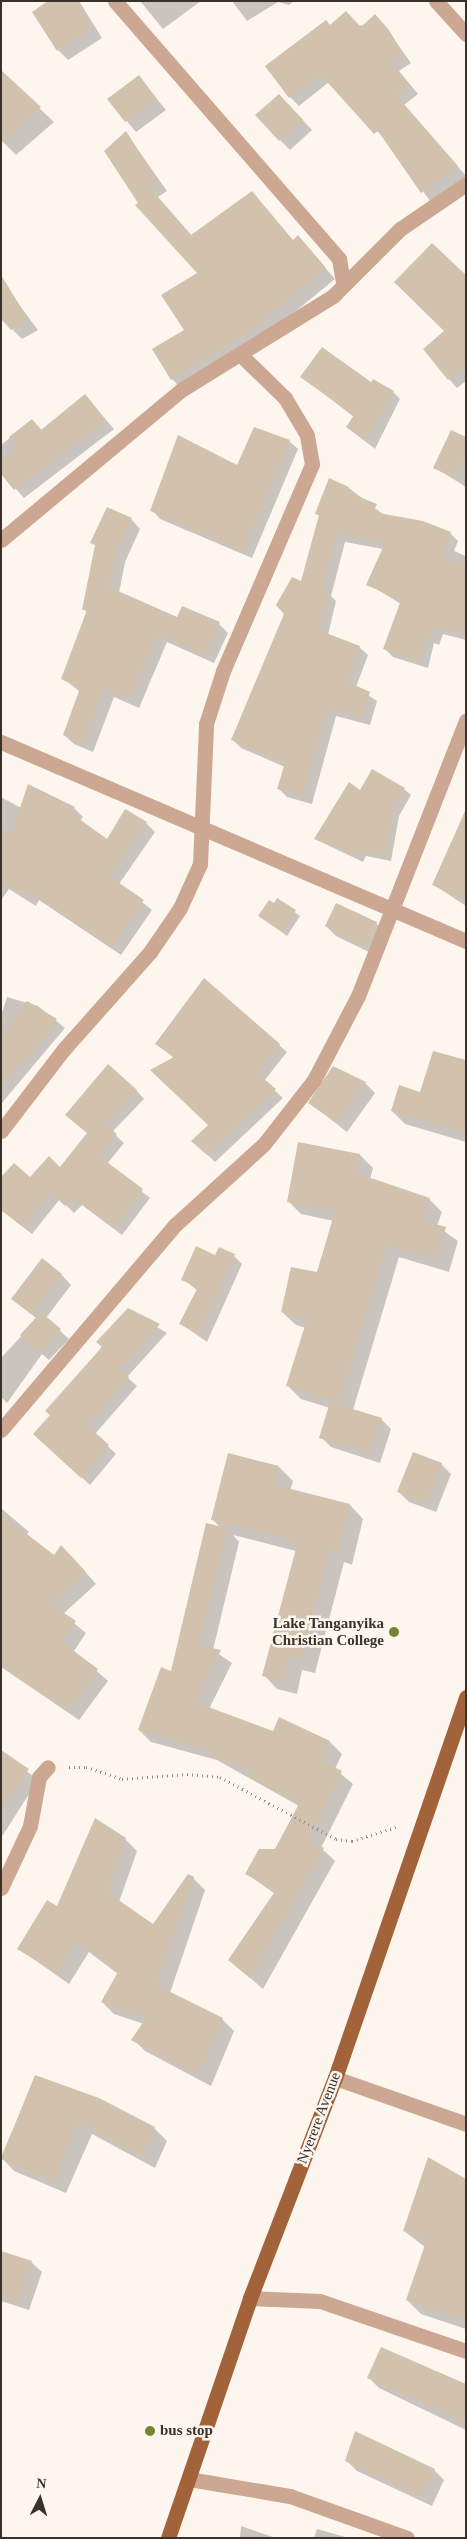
<!DOCTYPE html>
<style>
body{margin:0}
#map{position:relative;width:467px;height:2539px;overflow:hidden;background:#fdf6ee;font-family:Georgia,serif}
div>[style]{position:absolute}
.shadow>*{inset:0;background:#0003}
.building>*{inset:0;background:#d2c1ad}
.path>*{height:3px;margin-top:-1.5px;transform-origin:0;background:repeating-linear-gradient(90deg,#948d85 0 1px,transparent 0 5px)}
.minor>*{height:15px;margin:-7.5px;padding:0 7.5px;transform-origin:7.5px;border-radius:7.5px;background:#cca792}
.major>*{height:15px;margin:-7.5px;padding:0 7.5px;transform-origin:7.5px;border-radius:7.5px;background:#a2623a}
.dots>*{width:14px;height:14px;translate:-50% -50%;box-sizing:border-box;border:2px solid #fdf6ee;border-radius:50%}
span{translate:-50% -50%;white-space:nowrap;text-align:center;line-height:1.15;-webkit-text-stroke:5px #fdf6ee;paint-order:stroke}
.poi-label{font-size:15px;color:#39322a;font-weight:700}
.right{translate:-100% -50%;text-align:right}
.left{translate:0 -50%;text-align:left}
.street-label{font-size:15px;color:#39322a}
.frame{position:absolute;inset:0;border:2px solid #39322a;pointer-events:none}
.north{position:absolute;left:15px;top:2474px;width:50px;height:50px;-webkit-text-stroke:4px #fdf6ee;paint-order:stroke;rotate:5deg;font-size:14px;font-weight:700;line-height:20px;text-align:center;color:#39322a}
.north::after{content:'';display:block;margin:auto;width:18px;height:22px;background:#39322a;clip-path:polygon(50% 0,100% 100%,50% 72%,0 100%)}
</style>
<div id="map">
<div class="shadow">
<i style="clip-path:polygon(51px 1px,79px 1px,102px 38px,68px 60px,58px 50px)"></i>
<i style="clip-path:polygon(140px 1px,201px 1px,163px 29px)"></i>
<i style="clip-path:polygon(232px 1px,294px 1px,289px 5px,278px 2px,247px 21px)"></i>
<i style="clip-path:polygon(384px 25px,411px 63px,399px 71px,418px 94px,404px 105px,466px 176px,430px 201px,386px 140px,329px 82px,299px 106px,290px 97px,331px 26px)"></i>
<i style="clip-path:polygon(1px 72px,54px 122px,16px 155px,1px 140px)"></i>
<i style="clip-path:polygon(139px 77px,166px 110px,136px 132px,108px 99px)"></i>
<i style="clip-path:polygon(289px 105px,312px 130px,290px 150px,280px 140px)"></i>
<i style="clip-path:polygon(126px 133px,167px 191px,158px 197px,192px 236px,293px 241px,298px 237px,335px 279px,258px 342px,182px 389px,172px 379px,199px 273px,140px 203px)"></i>
<i style="clip-path:polygon(466px 276px,466px 381px,457px 388px,449px 379px,446px 331px)"></i>
<i style="clip-path:polygon(14px 298px,38px 330px,22px 339px,12px 329px)"></i>
<i style="clip-path:polygon(302px 377px,391px 390px,400px 399px,375px 449px,347px 427px,354px 417px)"></i>
<i style="clip-path:polygon(85px 396px,114px 429px,24px 498px,1px 472px,1px 445px,32px 420px,42px 430px)"></i>
<i style="clip-path:polygon(466px 438px,466px 487px,434px 467px)"></i>
<i style="clip-path:polygon(289px 441px,298px 449px,252px 558px,160px 519px,152px 510px)"></i>
<i style="clip-path:polygon(349px 488px,384px 515px,450px 533px,458px 541px,454px 551px,466px 556px,466px 640px,443px 634px,439px 645px,434px 643px,428px 668px,393px 657px,385px 649px,401px 604px,368px 584px,383px 549px,345px 542px,331px 596px,336px 601px,328px 635px,359px 647px,368px 655px,356px 687px,377px 701px,370px 725px,336px 716px,312px 804px,287px 797px,279px 789px,285px 767px,241px 748px,233px 740px,302px 582px,320px 517px,316px 513px)"></i>
<i style="clip-path:polygon(131px 519px,140px 529px,125px 562px,119px 593px,178px 618px,219px 624px,228px 633px,214px 663px,167px 642px,139px 708px,114px 697px,93px 752px,74px 744px,64px 735px,80px 692px,63px 678px,87px 613px,84px 609px,96px 546px,92px 542px)"></i>
<i style="clip-path:polygon(404px 789px,411px 795px,399px 816px,391px 861px,366px 856px,363px 862px,315px 839px,361px 791px)"></i>
<i style="clip-path:polygon(1px 797px,21px 808px,74px 808px,83px 817px,80px 821px,108px 841px,146px 823px,155px 832px,119px 884px,152px 910px,121px 955px,39px 900px,36px 906px,9px 889px,1px 900px)"></i>
<i style="clip-path:polygon(466px 812px,466px 906px,434px 885px)"></i>
<i style="clip-path:polygon(278px 900px,300px 916px,287px 936px,260px 916px)"></i>
<i style="clip-path:polygon(376px 923px,386px 934px,377px 956px,336px 936px,326px 926px)"></i>
<i style="clip-path:polygon(204px 979px,287px 1052px,264px 1081px,283px 1098px,215px 1162px,193px 1141px,209px 1125px,174px 1058px,157px 1044px)"></i>
<i style="clip-path:polygon(7px 997px,38px 1006px,65px 1028px,1px 1104px,1px 1016px)"></i>
<i style="clip-path:polygon(466px 1061px,466px 1142px,405px 1124px,392px 1111px)"></i>
<i style="clip-path:polygon(365px 1083px,375px 1093px,347px 1132px,310px 1103px)"></i>
<i style="clip-path:polygon(136px 1090px,144px 1099px,112px 1132px,124px 1143px,107px 1164px,150px 1198px,122px 1235px,82px 1205px,74px 1213px,60px 1199px,32px 1234px,1px 1210px,1px 1179px,30px 1178px,60px 1169px,88px 1133px)"></i>
<i style="clip-path:polygon(360px 1155px,373px 1168px,370px 1179px,429px 1199px,442px 1212px,437px 1226px,458px 1241px,449px 1272px,399px 1257px,353px 1410px,381px 1419px,391px 1429px,380px 1463px,331px 1447px,321px 1437px,330px 1408px,301px 1399px,288px 1386px,306px 1328px,296px 1325px,282px 1312px,318px 1274px,334px 1221px,301px 1214px,288px 1201px)"></i>
<i style="clip-path:polygon(215px 1256px,234px 1256px,242px 1264px,207px 1342px,181px 1324px,198px 1291px,183px 1279px)"></i>
<i style="clip-path:polygon(62px 1275px,71px 1285px,46px 1318px,69px 1339px,49px 1360px,42px 1354px,7px 1403px,1px 1397px,1px 1358px,37px 1319px,13px 1299px)"></i>
<i style="clip-path:polygon(128px 1310px,167px 1333px,127px 1377px,137px 1386px,95px 1434px,116px 1454px,90px 1485px,43px 1442px,52px 1416px)"></i>
<i style="clip-path:polygon(441px 1464px,451px 1474px,436px 1512px,409px 1502px,399px 1492px)"></i>
<i style="clip-path:polygon(279px 1467px,293px 1481px,290px 1491px,350px 1505px,363px 1519px,352px 1565px,344px 1562px,315px 1673px,302px 1670px,297px 1694px,277px 1689px,264px 1675px,296px 1551px,233px 1535px,239px 1542px,213px 1650px,232px 1663px,209px 1709px,273px 1733px,280px 1719px,330px 1742px,342px 1754px,335px 1769px,353px 1784px,321px 1848px,335px 1861px,263px 1989px,229px 1960px,275px 1894px,247px 1874px,275px 1850px,299px 1806px,217px 1760px,151px 1742px,139px 1730px,172px 1673px,221px 1528px,213px 1520px)"></i>
<i style="clip-path:polygon(1px 1508px,29px 1532px,26px 1535px,54px 1557px,72px 1557px,96px 1584px,63px 1614px,86px 1633px,74px 1651px,108px 1681px,79px 1720px,1px 1667px)"></i>
<i style="clip-path:polygon(1px 1751px,38px 1780px,1px 1838px)"></i>
<i style="clip-path:polygon(125px 1839px,137px 1851px,119px 1902px,154px 1926px,193px 1878px,205px 1890px,170px 1993px,222px 2019px,234px 2031px,211px 2086px,145px 2051px,133px 2039px,144px 2024px,114px 2014px,102px 2002px,118px 1974px,89px 1952px,69px 1984px,19px 1949px)"></i>
<i style="clip-path:polygon(36px 2076px,154px 2128px,167px 2141px,155px 2168px,92px 2134px,66px 2193px,14px 2171px,1px 2157px)"></i>
<i style="clip-path:polygon(466px 2180px,466px 2329px,421px 2314px,407px 2300px,425px 2247px,404px 2231px)"></i>
<i style="clip-path:polygon(1px 2253px,31px 2262px,42px 2272px,29px 2310px,1px 2301px)"></i>
<i style="clip-path:polygon(369px 2378px,466px 2385px,466px 2430px,379px 2388px)"></i>
<i style="clip-path:polygon(347px 2461px,434px 2470px,444px 2480px,432px 2506px,357px 2471px)"></i>
<i style="clip-path:polygon(241px 2526px,276px 2538px,240px 2538px)"></i>
<i style="clip-path:polygon(317px 2529px,349px 2538px,314px 2538px)"></i>
</div>
<div class="building">
<i style="clip-path:polygon(48px 1px,76px 1px,93px 28px,57px 51px,32px 12px)"></i>
<i style="clip-path:polygon(346px 11px,361px 27px,375px 14px,389px 30px,403px 54px,391px 62px,410px 85px,396px 95px,458px 166px,421px 193px,378px 131px,374px 134px,320px 74px,289px 98px,265px 66px,326px 20px,330px 25px)"></i>
<i style="clip-path:polygon(1px 70px,41px 107px,1px 143px)"></i>
<i style="clip-path:polygon(139px 75px,157px 99px,125px 122px,107px 99px)"></i>
<i style="clip-path:polygon(279px 94px,303px 120px,279px 141px,255px 115px)"></i>
<i style="clip-path:polygon(126px 131px,158px 181px,149px 187px,191px 235px,252px 191px,293px 240px,298px 235px,326px 268px,248px 332px,171px 380px,152px 349px,184px 330px,161px 295px,197px 273px,135px 205px,138px 203px,104px 151px)"></i>
<i style="clip-path:polygon(432px 243px,466px 275px,466px 366px,448px 380px,423px 349px,444px 331px,394px 282px)"></i>
<i style="clip-path:polygon(1px 275px,28px 319px,11px 330px,1px 319px)"></i>
<i style="clip-path:polygon(322px 347px,371px 382px,373px 379px,394px 391px,365px 441px,346px 427px,354px 415px,300px 377px)"></i>
<i style="clip-path:polygon(85px 394px,106px 420px,14px 490px,1px 474px,1px 460px,17px 447px,9px 437px,32px 419px,41px 430px)"></i>
<i style="clip-path:polygon(254px 427px,290px 440px,243px 550px,150px 511px,178px 435px,237px 465px)"></i>
<i style="clip-path:polygon(451px 430px,466px 437px,466px 452px,454px 478px,433px 468px)"></i>
<i style="clip-path:polygon(329px 478px,349px 487px,347px 492px,377px 504px,373px 512px,423px 521px,451px 532px,440px 558px,466px 566px,466px 635px,434px 626px,430px 637px,426px 636px,419px 660px,383px 649px,401px 600px,366px 585px,385px 543px,337px 534px,322px 589px,328px 592px,318px 630px,360px 646px,346px 681px,370px 692px,362px 717px,327px 708px,303px 796px,277px 789px,285px 763px,231px 740px,284px 614px,276px 605px,292px 577px,301px 581px,319px 515px,315px 514px)"></i>
<i style="clip-path:polygon(107px 507px,132px 518px,116px 552px,109px 587px,177px 617px,182px 606px,220px 622px,205px 655px,157px 634px,130px 699px,104px 688px,84px 743px,63px 735px,80px 688px,61px 679px,87px 610px,82px 610px,95px 545px,90px 543px)"></i>
<i style="clip-path:polygon(372px 769px,405px 788px,393px 809px,385px 855px,359px 850px,357px 856px,314px 839px,349px 782px,360px 790px)"></i>
<i style="clip-path:polygon(28px 784px,75px 807px,71px 813px,107px 839px,125px 809px,147px 822px,109px 876px,144px 900px,112px 947px,30px 892px,27px 897px,1px 882px,1px 829px,11px 834px)"></i>
<i style="clip-path:polygon(466px 809px,466px 900px,432px 885px)"></i>
<i style="clip-path:polygon(277px 898px,296px 910px,282px 932px,258px 916px,269px 900px,274px 903px)"></i>
<i style="clip-path:polygon(336px 903px,377px 922px,367px 947px,325px 926px)"></i>
<i style="clip-path:polygon(204px 978px,280px 1044px,257px 1073px,276px 1089px,207px 1155px,191px 1141px,208px 1125px,150px 1070px,174px 1057px,155px 1044px)"></i>
<i style="clip-path:polygon(27px 1001px,57px 1019px,25px 1063px,22px 1061px,1px 1085px,1px 1036px)"></i>
<i style="clip-path:polygon(433px 1051px,466px 1060px,466px 1133px,391px 1111px,399px 1085px,420px 1092px)"></i>
<i style="clip-path:polygon(108px 1064px,137px 1090px,105px 1124px,117px 1134px,99px 1156px,143px 1189px,114px 1228px,73px 1198px,65px 1206px,51px 1192px,23px 1227px,1px 1210px,1px 1177px,14px 1163px,30px 1177px,49px 1156px,60px 1167px,87px 1133px,65px 1115px)"></i>
<i style="clip-path:polygon(333px 1066px,366px 1082px,337px 1123px,308px 1103px)"></i>
<i style="clip-path:polygon(298px 1142px,360px 1154px,356px 1173px,430px 1198px,422px 1220px,446px 1227px,436px 1260px,387px 1245px,339px 1402px,286px 1386px,307px 1319px,281px 1312px,291px 1267px,317px 1272px,335px 1211px,287px 1202px)"></i>
<i style="clip-path:polygon(196px 1246px,215px 1255px,219px 1247px,235px 1254px,199px 1334px,179px 1324px,198px 1287px,181px 1280px)"></i>
<i style="clip-path:polygon(42px 1258px,62px 1274px,31px 1314px,11px 1299px)"></i>
<i style="clip-path:polygon(128px 1308px,160px 1324px,119px 1369px,129px 1377px,87px 1425px,109px 1445px,81px 1478px,33px 1434px,50px 1415px,45px 1411px,102px 1347px,96px 1342px)"></i>
<i style="clip-path:polygon(41px 1312px,61px 1329px,40px 1352px,20px 1335px)"></i>
<i style="clip-path:polygon(330px 1402px,382px 1418px,370px 1453px,319px 1438px)"></i>
<i style="clip-path:polygon(413px 1452px,442px 1463px,426px 1503px,397px 1492px)"></i>
<i style="clip-path:polygon(228px 1453px,279px 1466px,275px 1485px,350px 1504px,338px 1552px,330px 1549px,301px 1660px,289px 1657px,283px 1681px,262px 1676px,298px 1541px,211px 1520px)"></i>
<i style="clip-path:polygon(1px 1514px,54px 1555px,61px 1545px,86px 1572px,51px 1604px,76px 1621px,63px 1640px,67px 1646px,98px 1669px,68px 1710px,1px 1666px)"></i>
<i style="clip-path:polygon(206px 1523px,228px 1528px,199px 1645px,221px 1650px,195px 1702px,273px 1731px,279px 1717px,330px 1741px,321px 1761px,342px 1771px,308px 1840px,324px 1848px,250px 1978px,228px 1960px,276px 1890px,245px 1874px,259px 1849px,275px 1849px,300px 1802px,250px 1778px,253px 1771px,211px 1756px,213px 1751px,138px 1730px,161px 1667px,171px 1671px)"></i>
<i style="clip-path:polygon(1px 1750px,29px 1769px,1px 1810px)"></i>
<i style="clip-path:polygon(95px 1818px,126px 1838px,107px 1892px,153px 1924px,188px 1874px,194px 1877px,156px 1985px,223px 2018px,198px 2075px,131px 2040px,146px 2018px,101px 2002px,118px 1972px,76px 1941px,57px 1973px,17px 1949px,47px 1900px,57px 1906px)"></i>
<i style="clip-path:polygon(35px 2075px,99px 2098px,155px 2127px,142px 2156px,79px 2122px,54px 2181px,1px 2159px)"></i>
<i style="clip-path:polygon(428px 2157px,466px 2179px,466px 2320px,406px 2300px,427px 2239px,403px 2231px)"></i>
<i style="clip-path:polygon(1px 2251px,32px 2261px,19px 2301px,1px 2295px)"></i>
<i style="clip-path:polygon(381px 2347px,466px 2384px,466px 2421px,367px 2378px)"></i>
<i style="clip-path:polygon(355px 2431px,435px 2469px,422px 2497px,345px 2461px)"></i>
</div>
<div class="path">
<i style="left:69px;top:1767px;width:17px"></i>
<i style="left:86px;top:1767px;width:38px;rotate:18deg"></i>
<i style="left:122px;top:1779px;width:65px;rotate:-4.4deg"></i>
<i style="left:187px;top:1774px;width:33px;rotate:5deg"></i>
<i style="left:220px;top:1777px;width:132px;rotate:28.1deg"></i>
<i style="left:336px;top:1839px;width:16px;rotate:7deg"></i>
<i style="left:352px;top:1841px;width:49px;rotate:-17.7deg"></i>
</div>
<div class="minor">
<i style="left:115px;top:1px;width:342px;rotate:49deg"></i>
<i style="left:339px;top:259px;width:23px;rotate:80deg"></i>
<i style="left:436px;top:1px;width:45px;rotate:47.7deg"></i>
<i style="left:1px;top:540px;width:234px;rotate:-39.8deg"></i>
<i style="left:181px;top:390px;width:179px;rotate:-31.7deg"></i>
<i style="left:333px;top:296px;width:95px;rotate:-45deg"></i>
<i style="left:400px;top:229px;width:80px;rotate:-34.3deg"></i>
<i style="left:1px;top:742px;width:506px;rotate:23.17deg"></i>
<i style="left:1px;top:1131px;width:103px;rotate:-52.5deg"></i>
<i style="left:64px;top:1049px;width:130px;rotate:-48.4deg"></i>
<i style="left:150px;top:952px;width:53px;rotate:-55.7deg"></i>
<i style="left:180px;top:908px;width:48px;rotate:-65.6deg"></i>
<i style="left:200px;top:864px;width:140px;rotate:-87.5deg"></i>
<i style="left:206px;top:724px;width:56px;rotate:-72.2deg"></i>
<i style="left:223px;top:671px;width:225px;rotate:-66.7deg"></i>
<i style="left:312px;top:464px;width:29px;rotate:-100deg"></i>
<i style="left:307px;top:435px;width:43px;rotate:-120.7deg"></i>
<i style="left:285px;top:398px;width:60px;rotate:-135.7deg"></i>
<i style="left:1px;top:1430px;width:269px;rotate:-49.7deg"></i>
<i style="left:175px;top:1225px;width:120px;rotate:-42.3deg"></i>
<i style="left:264px;top:1144px;width:81px;rotate:-52deg"></i>
<i style="left:314px;top:1080px;width:95px;rotate:-62.4deg"></i>
<i style="left:358px;top:996px;width:296px;rotate:-68.6deg"></i>
<i style="left:1px;top:1888px;width:68px;rotate:-64.9deg"></i>
<i style="left:30px;top:1826px;width:50px;rotate:-79.6deg"></i>
<i style="left:39px;top:1777px;width:13px;rotate:-48deg"></i>
<i style="left:335px;top:2078px;width:139px;rotate:19.3deg"></i>
<i style="left:250px;top:2298px;width:70px;rotate:2.5deg"></i>
<i style="left:320px;top:2301px;width:154px;rotate:18.9deg"></i>
<i style="left:189px;top:2479px;width:102px;rotate:9.6deg"></i>
<i style="left:290px;top:2496px;width:124px;rotate:19.7deg"></i>
</div>
<div class="major">
<i style="left:168px;top:2538px;width:254px;rotate:-71.1deg"></i>
<i style="left:250px;top:2298px;width:236px;rotate:-68.9deg"></i>
<i style="left:335px;top:2078px;width:403px;rotate:-71deg"></i>
</div>
<div class="dots">
<i style="left:394px;top:1632px;background:#748433"></i>
<i style="left:150px;top:2431px;background:#748433"></i>
</div>
<div class="poi-label">
<span class="right" style="left:384px;top:1632px">Lake Tanganyika<br>Christian College</span>
<span class="left" style="left:160px;top:2431px">bus stop</span>
</div>
<div class="street-label">
<span style="left:319px;top:2118px;rotate:-69deg">Nyerere Avenue</span>
</div>
<div class="frame"></div>
<div class="north">N</div>
</div>
